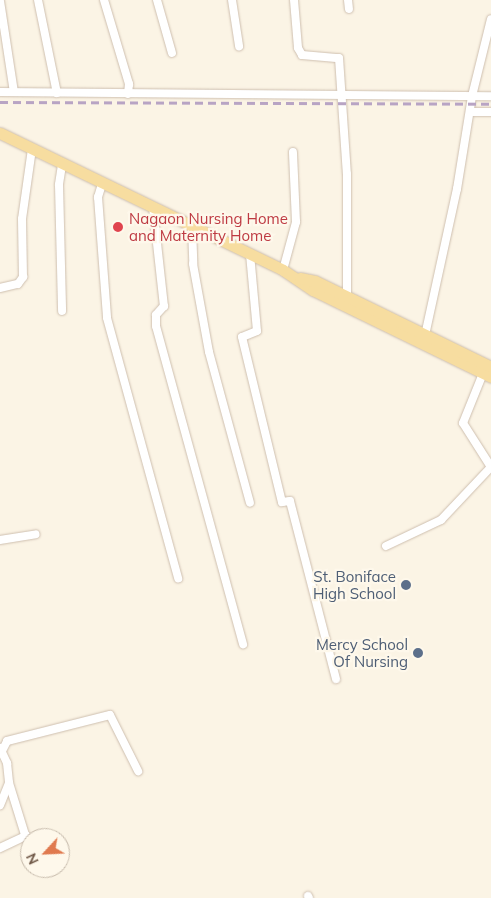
<!DOCTYPE html>
<style>
body{margin:0}
#map{position:relative;width:491px;height:898px;overflow:hidden;background:#fbf4e5;font-family:Mulish,sans-serif}
div>[style]{position:absolute}
.roads{filter:drop-shadow(0 0 1px #cebfaf) drop-shadow(0 0 1px #cebfaf)}
.street>*{height:8px;margin:-4px;padding:0 4px;transform-origin:4px;border-radius:4px;background:#fff}
.primary>*{height:11px;margin:-5.5px;padding:0 5.5px;transform-origin:5.5px;border-radius:5.5px;background:#f7dda0}
.rail>*{height:2.5px;margin-top:-1.25px;transform-origin:0;background:repeating-linear-gradient(90deg,#b8a4c4 0 8px,transparent 0 13px)}
.dots>*{width:14px;height:14px;translate:-50% -50%;box-sizing:border-box;border:2px solid #fef8eb;border-radius:50%}
span{translate:-50% -50%;white-space:nowrap;text-align:center;line-height:1.15;-webkit-text-stroke:4.5px #fef8eb;paint-order:stroke}
.health-label{font-size:15px;color:#be3a42}
.left{translate:0 -50%;text-align:left}
.service-label{font-size:15px;color:#4e5e75}
.right{translate:-100% -50%;text-align:right}
.north{position:absolute;left:20px;top:828px;width:50px;height:50px;box-sizing:border-box;background:#fef8eb;border:1px solid #c6baab;border-radius:50%;rotate:245deg;font-size:14px;font-weight:700;line-height:20px;text-align:center;color:#735c4b}
.north::after{content:'';display:block;margin:auto;width:18px;height:22px;background:#e07a4f;clip-path:polygon(50% 0,100% 100%,50% 72%,0 100%)}
</style>
<div id="map">
<div class="roads">
<div class="street">
<i style="left:38px;top:0;width:95px;rotate:78.5deg"></i>
<i style="left:104px;top:0;width:88px;rotate:73.4deg"></i>
<i style="left:129px;top:84px;width:10px;rotate:96deg"></i>
<i style="left:157px;top:0;width:55px;rotate:74.2deg"></i>
<i style="left:232px;top:0;width:47px;rotate:81.3deg"></i>
<i style="left:294px;top:0;width:48px;rotate:85.2deg"></i>
<i style="left:298px;top:48px;width:8px;rotate:60deg"></i>
<i style="left:302px;top:55px;width:37px;rotate:5deg"></i>
<i style="left:339px;top:58px;width:116px;rotate:86.1deg"></i>
<i style="left:347px;top:174px;width:122px;rotate:90deg"></i>
<i style="left:348px;top:0;width:9px;rotate:84deg"></i>
<i style="left:0;top:1px;width:92px;rotate:81.3deg"></i>
<i style="left:0;top:92px;width:491px;rotate:0.5deg"></i>
<i style="left:471px;top:112px;width:20px"></i>
<i style="left:62px;top:165px;width:20px;rotate:99deg"></i>
<i style="left:59px;top:185px;width:126px;rotate:88.6deg"></i>
<i style="left:102px;top:184px;width:14px;rotate:107deg"></i>
<i style="left:98px;top:197px;width:121px;rotate:85.7deg"></i>
<i style="left:107px;top:318px;width:270px;rotate:74.7deg"></i>
<i style="left:153px;top:207px;width:100px;rotate:83.7deg"></i>
<i style="left:164px;top:306px;width:12px;rotate:132deg"></i>
<i style="left:156px;top:315px;width:11px;rotate:90deg"></i>
<i style="left:156px;top:326px;width:330px;rotate:74.7deg"></i>
<i style="left:192px;top:226px;width:38px;rotate:88deg"></i>
<i style="left:193px;top:264px;width:89px;rotate:79.7deg"></i>
<i style="left:209px;top:352px;width:156px;rotate:74.8deg"></i>
<i style="left:250px;top:254px;width:77px;rotate:84.8deg"></i>
<i style="left:257px;top:331px;width:16px;rotate:158deg"></i>
<i style="left:242px;top:337px;width:170px;rotate:76.4deg"></i>
<i style="left:282px;top:502px;width:8px;rotate:-7deg"></i>
<i style="left:290px;top:501px;width:184px;rotate:75.5deg"></i>
<i style="left:283px;top:270px;width:50px;rotate:-74.8deg"></i>
<i style="left:296px;top:222px;width:70px;rotate:-92.5deg"></i>
<i style="left:0;top:288px;width:18px;rotate:-13deg"></i>
<i style="left:18px;top:284px;width:9px;rotate:-54deg"></i>
<i style="left:23px;top:277px;width:58px;rotate:-91deg"></i>
<i style="left:22px;top:219px;width:71px;rotate:-81.9deg"></i>
<i style="left:424px;top:340px;width:155px;rotate:-77.7deg"></i>
<i style="left:457px;top:189px;width:94px;rotate:-80.8deg"></i>
<i style="left:472px;top:96px;width:79px;rotate:-76.1deg"></i>
<i style="left:0;top:540px;width:36px;rotate:-9deg"></i>
<i style="left:386px;top:546px;width:61px;rotate:-25.3deg"></i>
<i style="left:441px;top:520px;width:73px;rotate:-46.7deg"></i>
<i style="left:491px;top:467px;width:52px;rotate:-122.5deg"></i>
<i style="left:463px;top:423px;width:56px;rotate:-68deg"></i>
<i style="left:0;top:748px;width:17px;rotate:65deg"></i>
<i style="left:7px;top:763px;width:20px;rotate:84deg"></i>
<i style="left:9px;top:783px;width:24px;rotate:112deg"></i>
<i style="left:2px;top:751px;width:11px;rotate:-63deg"></i>
<i style="left:7px;top:741px;width:106px;rotate:-14.2deg"></i>
<i style="left:110px;top:715px;width:63px;rotate:63.4deg"></i>
<i style="left:9px;top:783px;width:71px;rotate:72.8deg"></i>
<i style="left:0;top:848px;width:29px;rotate:-25deg"></i>
<i style="left:308px;top:896px;width:2px;rotate:63deg"></i>
</div>
<div class="primary">
<i style="left:0;top:133px;width:314px;rotate:25.8deg"></i>
<i style="left:283px;top:270px;width:36px;rotate:34deg"></i>
<i style="left:313px;top:290px;width:198px;rotate:26deg"></i>
<i style="left:300px;top:278px;width:15px;rotate:11deg"></i>
<i style="left:315px;top:281px;width:196px;rotate:26deg"></i>
</div>
</div>
<div class="rail">
<i style="left:0;top:102px;width:491px;rotate:0.2deg"></i>
</div>
<div class="dots">
<i style="left:118px;top:227px;background:#e0444e"></i>
<i style="left:406px;top:585px;background:#5c6f8a"></i>
<i style="left:418px;top:653px;background:#5c6f8a"></i>
</div>
<div class="health-label">
<span class="left" style="left:129px;top:227px">Nagaon Nursing Home<br>and Maternity Home</span>
</div>
<div class="service-label">
<span class="right" style="left:396px;top:585px">St. Boniface<br>High School</span>
<span class="right" style="left:408px;top:653px">Mercy School<br>Of Nursing</span>
</div>
<div class="north">N</div>
</div>
